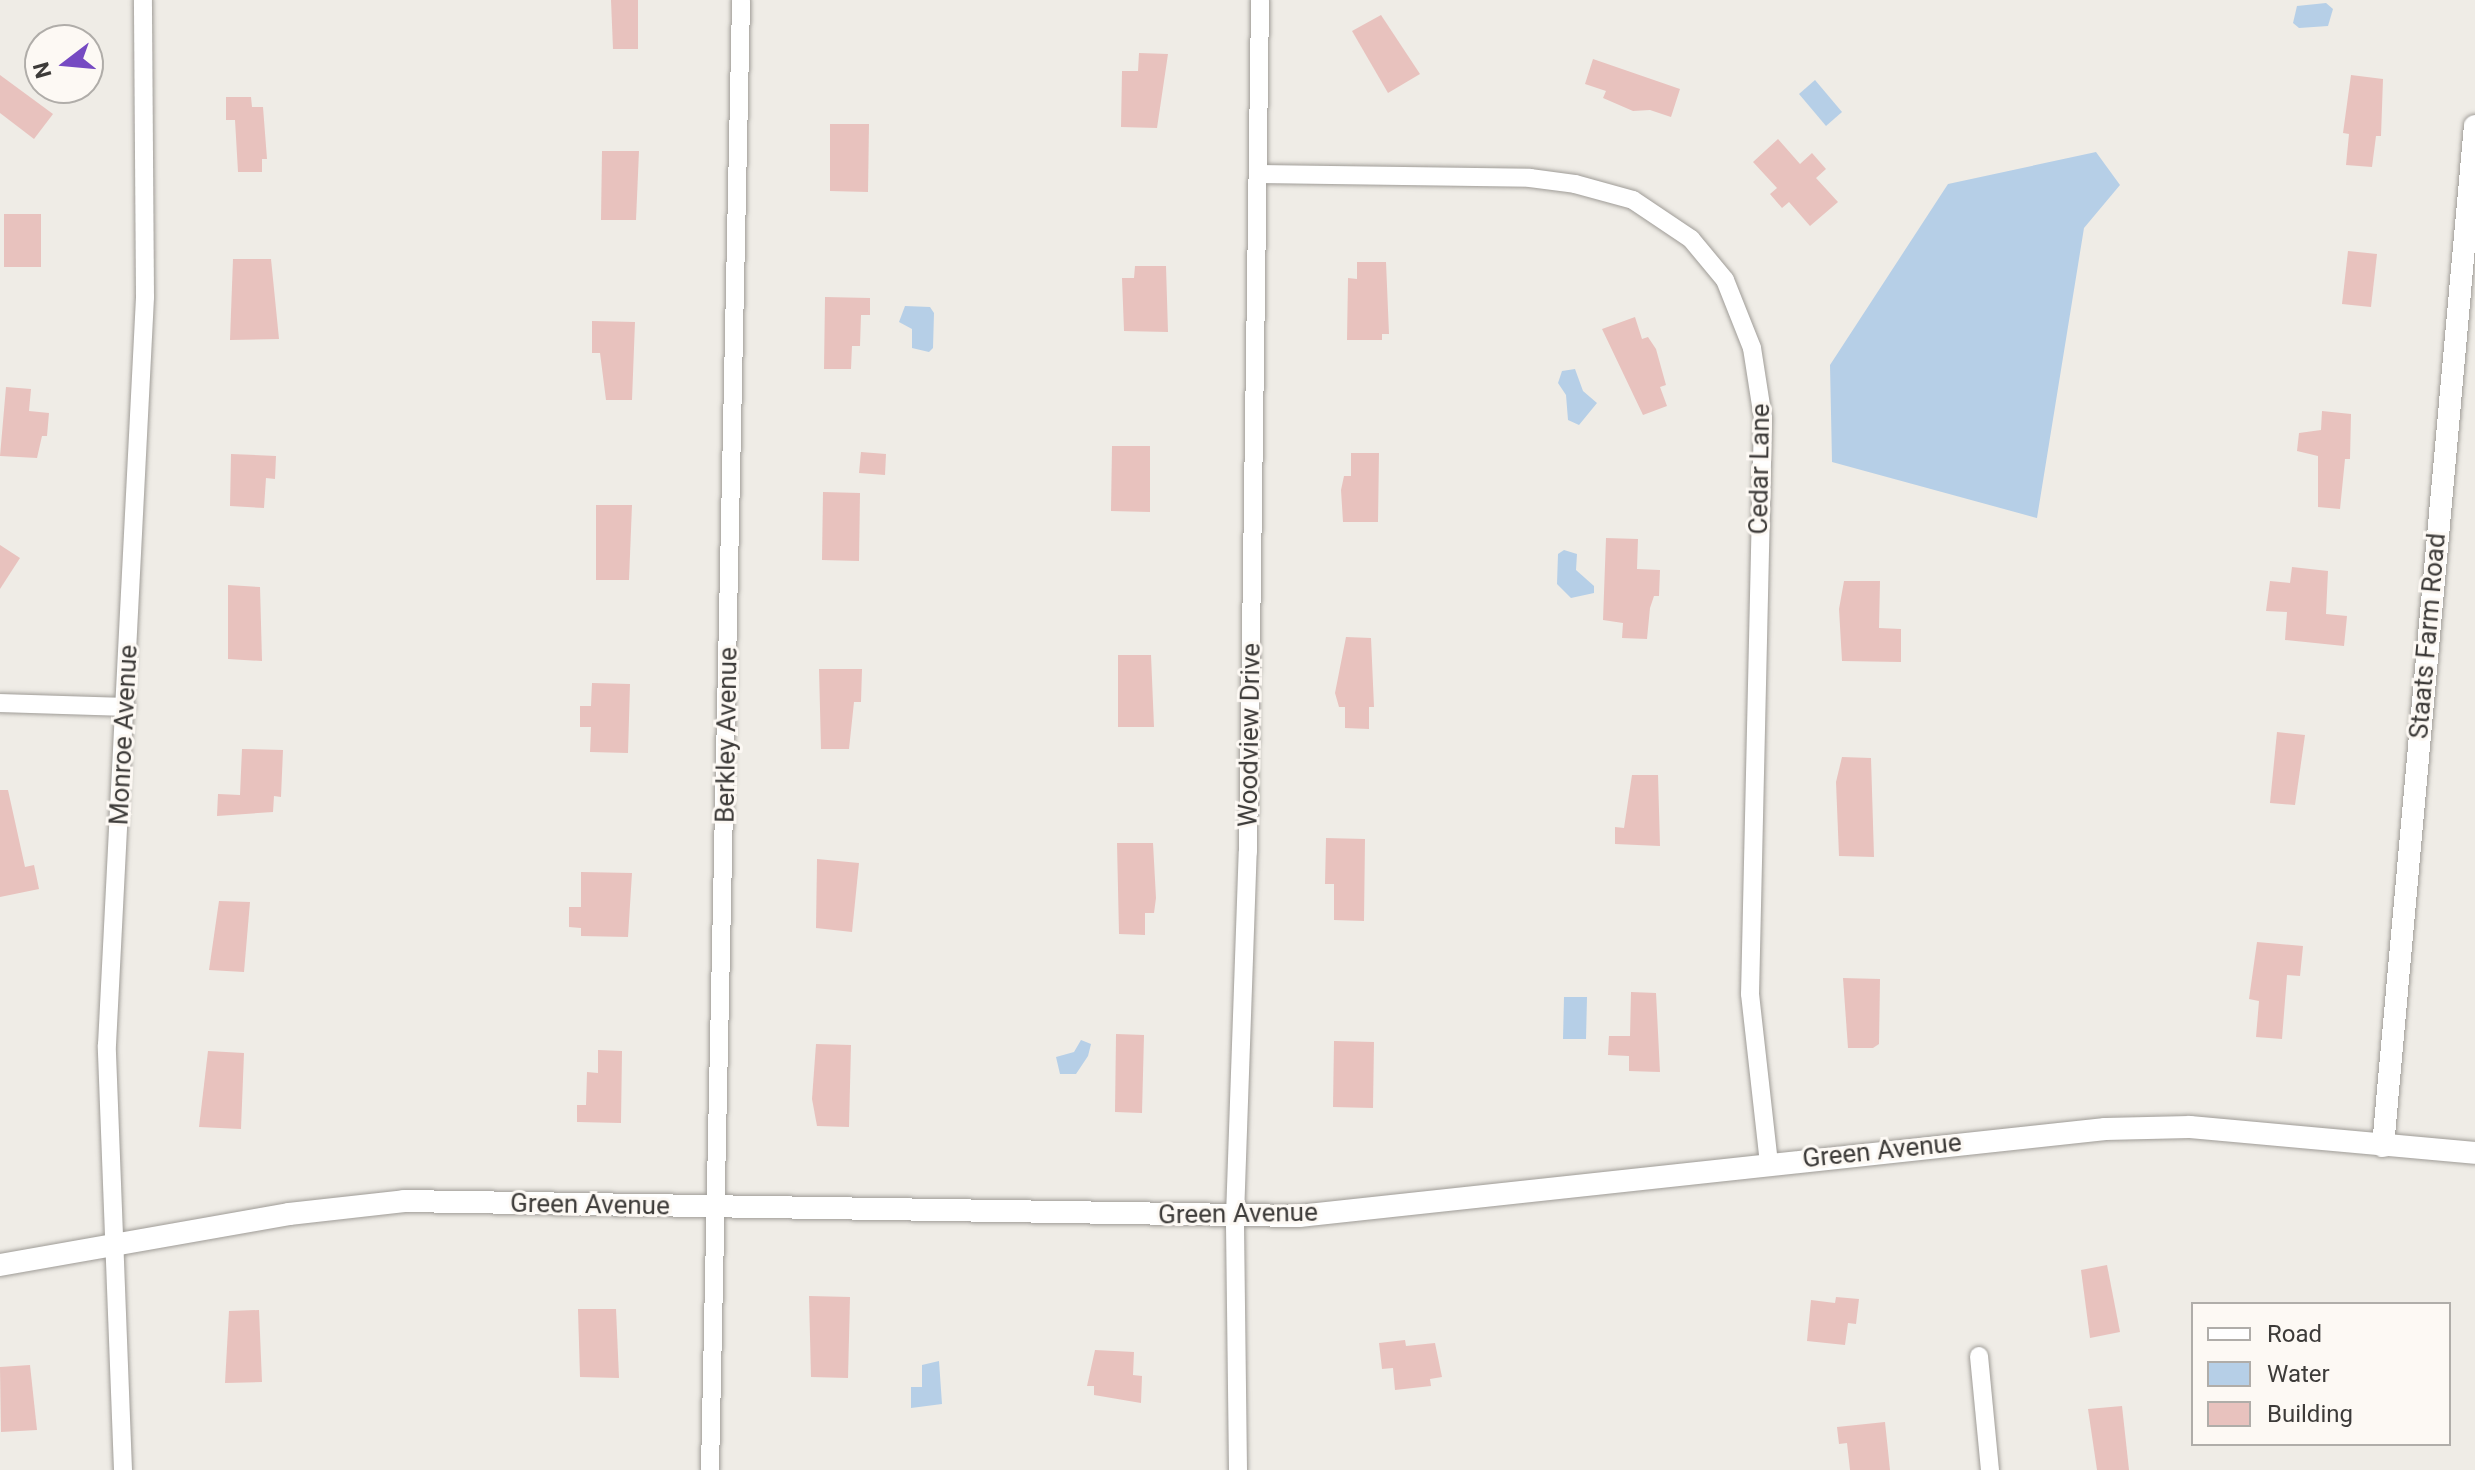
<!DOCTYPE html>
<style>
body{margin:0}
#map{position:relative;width:2475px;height:1470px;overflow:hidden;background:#efece6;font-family:Roboto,sans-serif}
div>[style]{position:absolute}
.water>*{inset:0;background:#b6cfe7}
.building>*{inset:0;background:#e8c2be}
.roads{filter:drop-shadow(0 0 2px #9f9c97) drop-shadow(0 0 2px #9f9c97)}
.minor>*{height:18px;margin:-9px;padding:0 9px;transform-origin:9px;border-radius:9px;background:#fff}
.tertiary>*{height:22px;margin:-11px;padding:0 11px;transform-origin:11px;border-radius:11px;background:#fff}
span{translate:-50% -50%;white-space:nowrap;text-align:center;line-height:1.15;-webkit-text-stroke:6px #fdf9f4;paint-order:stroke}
.street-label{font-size:26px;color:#3d3b39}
.legend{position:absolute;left:2191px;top:1302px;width:260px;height:144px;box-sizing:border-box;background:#fdf9f4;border:2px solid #b0ada9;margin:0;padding:10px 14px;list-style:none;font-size:24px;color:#3d3b39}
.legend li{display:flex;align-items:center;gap:16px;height:40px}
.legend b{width:40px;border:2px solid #b0ada9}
.north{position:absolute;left:24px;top:24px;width:80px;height:80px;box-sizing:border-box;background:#fdf9f4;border:2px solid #b0ada9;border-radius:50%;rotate:254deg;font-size:22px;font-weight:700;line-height:32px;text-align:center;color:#3d3b39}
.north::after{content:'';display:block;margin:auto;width:28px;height:36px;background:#764ac2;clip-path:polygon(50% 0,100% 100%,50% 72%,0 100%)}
</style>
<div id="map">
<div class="water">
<i style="clip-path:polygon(2326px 3px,2333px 9px,2328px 26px,2299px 28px,2293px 23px,2297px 6px)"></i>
<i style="clip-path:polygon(1815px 80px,1842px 112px,1826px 126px,1799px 94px)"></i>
<i style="clip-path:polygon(2096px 152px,2120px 185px,2084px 228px,2037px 518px,1832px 462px,1830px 365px,1948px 184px)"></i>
<i style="clip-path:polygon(905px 306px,930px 307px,934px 313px,933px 348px,929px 352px,912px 348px,912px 329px,899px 322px)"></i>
<i style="clip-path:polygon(1575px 369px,1583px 391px,1597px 403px,1579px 425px,1568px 420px,1566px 395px,1558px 383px,1562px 371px)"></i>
<i style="clip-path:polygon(1564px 550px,1577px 554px,1576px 570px,1594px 586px,1594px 593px,1571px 598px,1557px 584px,1558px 554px)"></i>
<i style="clip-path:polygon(1564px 997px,1587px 997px,1586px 1039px,1563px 1039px)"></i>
<i style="clip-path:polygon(1081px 1040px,1091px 1044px,1088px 1056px,1076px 1074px,1060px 1074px,1056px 1057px,1074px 1052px)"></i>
<i style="clip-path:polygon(939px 1361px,942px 1404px,911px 1408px,911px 1387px,922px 1387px,922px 1365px)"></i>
</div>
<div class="building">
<i style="clip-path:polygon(611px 0,638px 0,638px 49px,613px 49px)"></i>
<i style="clip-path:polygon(1381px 15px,1420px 74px,1388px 93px,1352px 31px)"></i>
<i style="clip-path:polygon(1139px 53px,1168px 54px,1157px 128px,1121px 127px,1122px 71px,1138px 71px)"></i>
<i style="clip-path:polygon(1593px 59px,1680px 89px,1671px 117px,1650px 110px,1633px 111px,1603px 98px,1606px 91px,1585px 84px)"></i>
<i style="clip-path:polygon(0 75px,53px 114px,34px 139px,0 113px)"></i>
<i style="clip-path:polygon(2351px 75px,2383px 79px,2381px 136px,2376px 136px,2372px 167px,2346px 165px,2349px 134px,2343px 133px)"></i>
<i style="clip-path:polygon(226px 97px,251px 97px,252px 107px,263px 107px,267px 159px,262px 159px,262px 172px,238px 172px,235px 120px,226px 120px)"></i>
<i style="clip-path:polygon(830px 124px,869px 124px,868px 192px,830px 191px)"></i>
<i style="clip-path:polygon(1778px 139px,1800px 164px,1812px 153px,1826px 169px,1816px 178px,1838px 202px,1810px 226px,1789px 202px,1782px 208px,1770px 194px,1777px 188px,1753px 162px)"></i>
<i style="clip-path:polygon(602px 151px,639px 151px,636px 220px,601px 220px)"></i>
<i style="clip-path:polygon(4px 214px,41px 214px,41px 267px,4px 267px)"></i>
<i style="clip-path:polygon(2348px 251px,2377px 254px,2371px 307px,2342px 304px)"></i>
<i style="clip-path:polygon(233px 259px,271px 259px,279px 339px,230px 340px)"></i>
<i style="clip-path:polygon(1357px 262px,1386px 262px,1389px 334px,1382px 334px,1382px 340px,1347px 340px,1348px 278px,1357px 279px)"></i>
<i style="clip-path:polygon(1135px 266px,1166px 266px,1168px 332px,1124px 331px,1122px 278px,1134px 278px)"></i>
<i style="clip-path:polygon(825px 297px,870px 298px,870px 315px,861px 315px,860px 346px,852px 346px,851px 369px,824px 369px)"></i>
<i style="clip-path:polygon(1635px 317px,1642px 339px,1648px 337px,1656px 349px,1666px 385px,1660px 387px,1667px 406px,1643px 415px,1602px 329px)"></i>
<i style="clip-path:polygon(592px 321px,635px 322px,632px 400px,606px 400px,600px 353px,592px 353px)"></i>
<i style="clip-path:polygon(6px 387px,31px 389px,29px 411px,49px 413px,47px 436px,42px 436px,37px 458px,0 456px)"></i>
<i style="clip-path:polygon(2322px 411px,2351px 414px,2350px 459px,2345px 459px,2340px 509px,2318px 507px,2318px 456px,2297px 451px,2299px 433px,2321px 430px)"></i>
<i style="clip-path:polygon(1112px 446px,1150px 446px,1150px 512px,1111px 511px)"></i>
<i style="clip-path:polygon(861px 452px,886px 454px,885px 475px,859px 473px)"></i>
<i style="clip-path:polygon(1351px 453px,1379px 453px,1378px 522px,1343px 522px,1341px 490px,1344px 476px,1351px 476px)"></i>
<i style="clip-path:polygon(231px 454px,276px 456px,275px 479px,266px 478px,264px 508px,230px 506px)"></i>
<i style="clip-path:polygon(823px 492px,860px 493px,859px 561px,822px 560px)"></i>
<i style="clip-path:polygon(596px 505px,632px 505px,629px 580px,596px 580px)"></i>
<i style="clip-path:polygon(1606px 538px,1638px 539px,1637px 569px,1660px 570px,1659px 596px,1654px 596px,1650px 608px,1647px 639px,1622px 638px,1623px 623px,1603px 620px)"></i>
<i style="clip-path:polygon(0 545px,20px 558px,0 589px)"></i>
<i style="clip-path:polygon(2292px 567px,2328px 571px,2326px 614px,2347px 616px,2344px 646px,2285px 640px,2287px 612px,2266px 611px,2270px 581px,2290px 583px)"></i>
<i style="clip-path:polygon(1844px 581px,1880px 581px,1879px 628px,1901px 629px,1901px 662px,1842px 661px,1839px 609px)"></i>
<i style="clip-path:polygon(228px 585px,260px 587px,262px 661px,228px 659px)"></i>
<i style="clip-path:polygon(1346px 637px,1371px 638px,1374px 707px,1369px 707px,1369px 729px,1345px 728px,1345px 707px,1339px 707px,1335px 693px)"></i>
<i style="clip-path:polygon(1118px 655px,1151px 655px,1154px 727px,1118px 727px)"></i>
<i style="clip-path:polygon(819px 669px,862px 669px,861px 702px,854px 702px,849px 749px,821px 749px)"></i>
<i style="clip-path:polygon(592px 683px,630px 684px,628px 753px,590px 752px,591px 727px,580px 727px,580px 706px,591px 706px)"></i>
<i style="clip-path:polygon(2277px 732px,2305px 735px,2295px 805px,2270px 803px)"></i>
<i style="clip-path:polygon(242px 749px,283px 750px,281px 797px,274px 796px,273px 812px,217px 816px,218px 794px,240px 795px)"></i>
<i style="clip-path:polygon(1842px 757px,1871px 758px,1874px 857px,1839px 856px,1836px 782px)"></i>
<i style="clip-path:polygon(1632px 775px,1658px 775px,1660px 846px,1615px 844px,1615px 827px,1624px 828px)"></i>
<i style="clip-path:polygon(0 790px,8px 790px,25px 867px,34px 865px,39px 889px,0 897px)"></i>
<i style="clip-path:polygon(1326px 838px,1365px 839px,1364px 921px,1334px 920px,1334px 884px,1325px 884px)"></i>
<i style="clip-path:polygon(1117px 843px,1153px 843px,1156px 898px,1154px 913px,1145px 913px,1145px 935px,1119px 934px)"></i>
<i style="clip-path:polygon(817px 859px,859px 863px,852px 932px,816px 928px)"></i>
<i style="clip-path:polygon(581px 872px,632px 873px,628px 937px,581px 936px,581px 928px,569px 927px,569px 907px,581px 907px)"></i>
<i style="clip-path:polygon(219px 901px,250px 902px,244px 972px,209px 970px)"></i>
<i style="clip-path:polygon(2257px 942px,2303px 946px,2300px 976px,2287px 975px,2282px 1039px,2256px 1037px,2259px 1001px,2249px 999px)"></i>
<i style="clip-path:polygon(1843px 978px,1880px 979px,1879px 1044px,1873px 1048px,1848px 1048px)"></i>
<i style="clip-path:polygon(1631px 992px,1656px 993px,1660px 1072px,1629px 1071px,1629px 1056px,1608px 1055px,1609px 1036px,1630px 1036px)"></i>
<i style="clip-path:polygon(1116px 1034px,1144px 1035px,1142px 1113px,1115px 1112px)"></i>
<i style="clip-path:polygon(1334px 1041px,1374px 1042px,1373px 1108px,1333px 1107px)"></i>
<i style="clip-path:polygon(816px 1044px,851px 1045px,849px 1127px,817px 1126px,812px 1099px)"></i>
<i style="clip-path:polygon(598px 1050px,622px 1051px,621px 1123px,577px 1122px,577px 1105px,586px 1105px,587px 1072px,598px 1073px)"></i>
<i style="clip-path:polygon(208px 1051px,244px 1053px,241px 1129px,199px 1127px)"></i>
<i style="clip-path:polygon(2107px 1265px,2120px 1332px,2090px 1338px,2081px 1270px)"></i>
<i style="clip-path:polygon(809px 1296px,850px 1297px,848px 1378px,811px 1377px)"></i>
<i style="clip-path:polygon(1836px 1297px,1859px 1299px,1856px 1324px,1848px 1323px,1845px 1345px,1807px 1341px,1811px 1300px,1835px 1303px)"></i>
<i style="clip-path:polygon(578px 1309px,616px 1309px,619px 1378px,580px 1377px)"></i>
<i style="clip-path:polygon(259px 1310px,262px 1382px,225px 1383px,229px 1311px)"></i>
<i style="clip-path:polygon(1405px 1340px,1406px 1346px,1435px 1343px,1442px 1377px,1430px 1379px,1431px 1386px,1395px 1390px,1393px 1368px,1382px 1369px,1379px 1343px)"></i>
<i style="clip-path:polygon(1095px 1350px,1134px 1352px,1133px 1375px,1142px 1376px,1141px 1403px,1094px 1395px,1094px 1386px,1087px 1386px)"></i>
<i style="clip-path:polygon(30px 1365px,37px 1430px,1px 1432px,0 1367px)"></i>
<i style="clip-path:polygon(2122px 1406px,2129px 1470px,2097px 1470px,2088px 1409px)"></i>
<i style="clip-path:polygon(1885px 1422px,1890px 1470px,1850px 1470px,1847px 1443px,1839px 1444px,1837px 1427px)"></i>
</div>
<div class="roads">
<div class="minor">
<i style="left:1259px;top:174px;width:271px;rotate:0.8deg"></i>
<i style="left:1530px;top:178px;width:45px;rotate:7.6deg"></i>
<i style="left:1575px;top:184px;width:60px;rotate:15.4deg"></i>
<i style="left:1633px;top:200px;width:70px;rotate:33.9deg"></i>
<i style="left:1691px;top:239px;width:53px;rotate:50.3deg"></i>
<i style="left:1725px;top:280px;width:73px;rotate:68.3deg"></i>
<i style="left:1752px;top:348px;width:71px;rotate:81.1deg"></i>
<i style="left:1763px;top:418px;width:576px;rotate:91.29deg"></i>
<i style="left:1750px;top:994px;width:170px;rotate:83.6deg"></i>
<i style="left:0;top:703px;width:126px;rotate:1.8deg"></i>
<i style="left:1979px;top:1356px;width:115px;rotate:84.5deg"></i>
<i style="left:123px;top:1470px;width:425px;rotate:-92.2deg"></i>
<i style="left:107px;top:1045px;width:749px;rotate:-87.09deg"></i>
<i style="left:145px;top:297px;width:297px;rotate:-90.4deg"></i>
<i style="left:710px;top:1470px;width:1470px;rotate:-88.79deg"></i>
<i style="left:1238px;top:1470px;width:254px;rotate:-90.7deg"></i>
<i style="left:1235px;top:1216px;width:364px;rotate:-88deg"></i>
<i style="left:1248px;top:852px;width:852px;rotate:-89.19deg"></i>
</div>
<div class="tertiary">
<i style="left:2383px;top:1146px;width:1024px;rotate:-84.85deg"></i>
<i style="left:0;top:1265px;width:293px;rotate:-10deg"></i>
<i style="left:289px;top:1214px;width:116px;rotate:-6.4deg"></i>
<i style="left:404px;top:1201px;width:895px;rotate:0.96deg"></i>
<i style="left:1299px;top:1216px;width:811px;rotate:-6.16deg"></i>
<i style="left:2105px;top:1129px;width:85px;rotate:-1.3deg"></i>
<i style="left:2190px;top:1127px;width:286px;rotate:5.2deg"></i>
</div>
</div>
<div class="street-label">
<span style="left:1760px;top:469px;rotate:-89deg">Cedar Lane</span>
<span style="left:2428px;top:636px;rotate:-85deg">Staats Farm Road</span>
<span style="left:124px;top:735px;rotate:-87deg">Monroe Avenue</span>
<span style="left:727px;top:735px;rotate:-89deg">Berkley Avenue</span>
<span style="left:1250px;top:735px;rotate:-89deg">Woodview Drive</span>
<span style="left:1882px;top:1151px;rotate:-6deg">Green Avenue</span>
<span style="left:590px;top:1205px;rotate:1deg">Green Avenue</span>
<span style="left:1238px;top:1214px;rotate:-1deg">Green Avenue</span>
</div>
<ul class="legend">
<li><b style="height:10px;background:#fff"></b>Road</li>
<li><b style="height:22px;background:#b6cfe7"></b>Water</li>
<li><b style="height:22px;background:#e8c2be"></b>Building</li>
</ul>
<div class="north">N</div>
</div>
